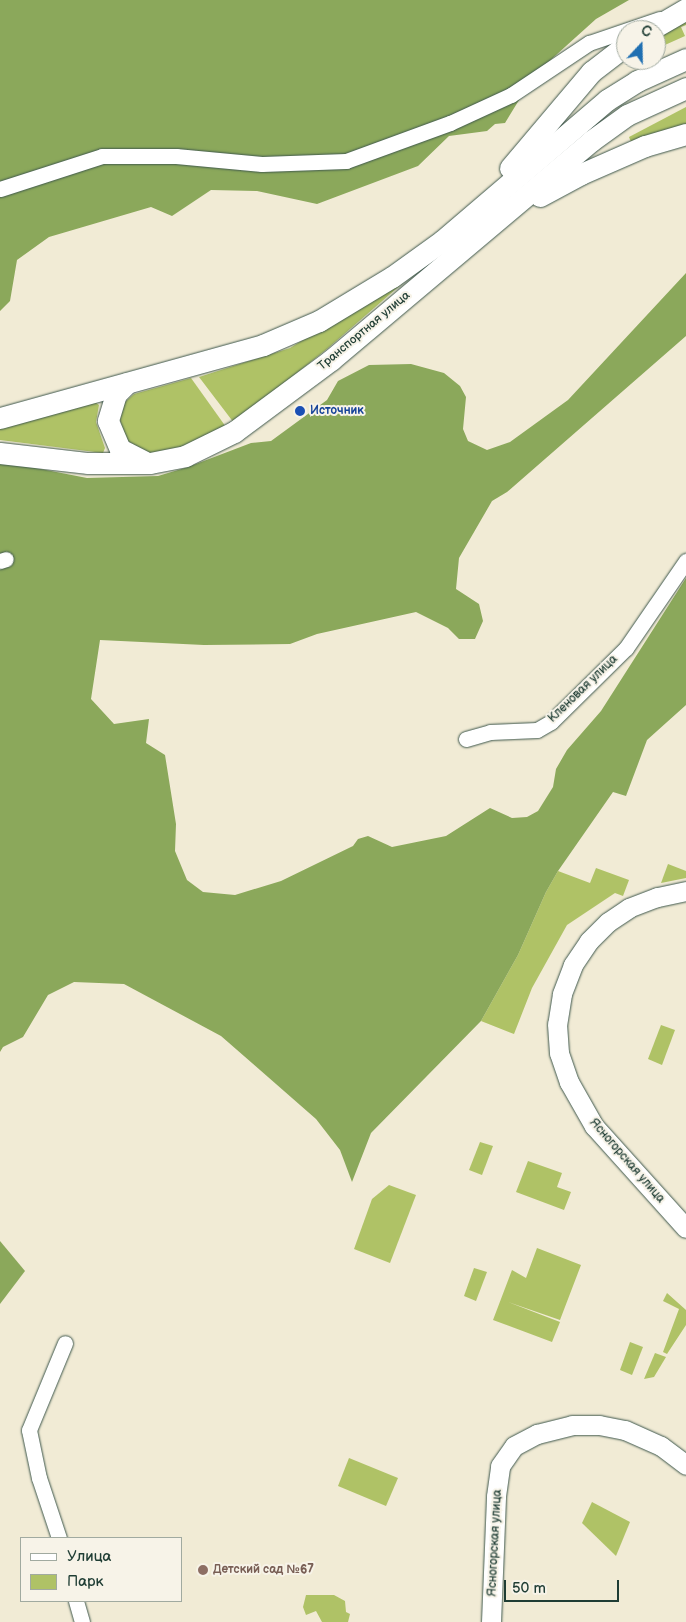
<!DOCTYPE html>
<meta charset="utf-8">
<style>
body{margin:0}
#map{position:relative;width:686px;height:1622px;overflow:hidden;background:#f1ebd5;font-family:"Balsamiq Sans",sans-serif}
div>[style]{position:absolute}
.green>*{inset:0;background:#afc266}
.forest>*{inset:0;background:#8ba85b}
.roads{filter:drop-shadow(0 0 1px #3e574c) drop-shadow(0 0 1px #3e574c)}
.minor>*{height:15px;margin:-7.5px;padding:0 7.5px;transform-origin:7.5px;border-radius:7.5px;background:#fff}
.tertiary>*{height:19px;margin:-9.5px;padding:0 9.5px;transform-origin:9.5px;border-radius:9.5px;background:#fff}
.secondary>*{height:21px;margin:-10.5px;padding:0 10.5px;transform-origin:10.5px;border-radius:10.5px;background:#fff}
.dots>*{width:14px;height:14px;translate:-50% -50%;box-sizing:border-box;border:2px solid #f7f3e8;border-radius:50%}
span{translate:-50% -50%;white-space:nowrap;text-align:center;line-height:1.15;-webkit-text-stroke:4px #f7f3e8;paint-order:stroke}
.street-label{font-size:12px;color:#1f3d34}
.transit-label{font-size:12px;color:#164399;font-weight:700}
.left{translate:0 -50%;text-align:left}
.education-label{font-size:12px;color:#785e54;font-weight:700}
.legend{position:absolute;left:20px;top:1537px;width:162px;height:65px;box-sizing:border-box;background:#f7f3e8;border:1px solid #a1aaa0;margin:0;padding:6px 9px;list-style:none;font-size:15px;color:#1f3d34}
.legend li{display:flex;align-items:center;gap:10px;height:25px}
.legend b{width:25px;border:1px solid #a1aaa0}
.north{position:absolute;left:616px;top:20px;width:50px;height:50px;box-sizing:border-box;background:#f7f3e8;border:1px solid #a1aaa0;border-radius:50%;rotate:21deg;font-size:14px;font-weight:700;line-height:20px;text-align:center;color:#1f3d34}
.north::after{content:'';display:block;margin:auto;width:18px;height:22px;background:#1f6fb2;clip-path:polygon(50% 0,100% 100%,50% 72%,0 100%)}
.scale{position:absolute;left:504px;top:1580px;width:115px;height:22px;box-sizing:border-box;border:2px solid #1f3d34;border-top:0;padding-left:6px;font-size:15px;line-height:18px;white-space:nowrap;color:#1f3d34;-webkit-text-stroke:4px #f7f3e8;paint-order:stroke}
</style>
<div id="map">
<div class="green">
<i style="clip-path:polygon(686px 16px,686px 25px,681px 27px,685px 36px,656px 49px,656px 32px)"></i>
<i style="clip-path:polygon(686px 107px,686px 127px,633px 147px,629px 137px)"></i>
<i style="clip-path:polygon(399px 280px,404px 282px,327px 349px,234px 423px,199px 377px,290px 348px)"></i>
<i style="clip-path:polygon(191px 378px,226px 427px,193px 444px,152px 455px,127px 441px,120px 420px,125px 402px,134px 394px)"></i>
<i style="clip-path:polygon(95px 402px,99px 405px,96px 422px,105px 448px,103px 453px,0 440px,0 424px)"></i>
<i style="clip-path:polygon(668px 864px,686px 871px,686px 878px,661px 883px)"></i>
<i style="clip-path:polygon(596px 868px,629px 880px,623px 896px,615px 893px,567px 925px,532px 988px,514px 1034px,481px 1021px,518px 955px,546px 892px,558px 871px,590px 883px)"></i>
<i style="clip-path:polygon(661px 1025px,675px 1030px,662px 1065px,648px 1059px)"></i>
<i style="clip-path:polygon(480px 1142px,493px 1146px,482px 1175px,469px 1170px)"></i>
<i style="clip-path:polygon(528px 1161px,562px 1173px,557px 1187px,571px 1192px,564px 1210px,516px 1192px)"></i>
<i style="clip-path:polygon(389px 1185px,416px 1195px,390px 1263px,354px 1249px,372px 1199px)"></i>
<i style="clip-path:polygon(537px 1248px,581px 1265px,560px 1320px,508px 1302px,560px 1322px,552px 1342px,493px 1320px,512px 1270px,526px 1278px)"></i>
<i style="clip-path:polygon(474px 1268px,487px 1272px,476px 1301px,464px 1296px)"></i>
<i style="clip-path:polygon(667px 1293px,686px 1310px,686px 1325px,667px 1354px,663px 1352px,679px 1309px,663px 1301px)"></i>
<i style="clip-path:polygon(630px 1342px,643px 1347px,632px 1375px,620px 1370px)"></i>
<i style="clip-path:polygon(655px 1353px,666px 1357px,654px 1377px,644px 1379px)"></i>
<i style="clip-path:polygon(349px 1458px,398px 1478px,386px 1506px,338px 1486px)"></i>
<i style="clip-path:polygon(592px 1502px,630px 1522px,616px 1556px,582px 1523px)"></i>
<i style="clip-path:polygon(306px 1595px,334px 1595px,345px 1601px,346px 1612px,350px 1614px,348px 1622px,322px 1622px,316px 1611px,306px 1615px,303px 1607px)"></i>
</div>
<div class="forest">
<i style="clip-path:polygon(0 0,629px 0,596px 19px,535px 74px,505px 123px,495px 124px,487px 131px,449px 136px,418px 166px,317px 204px,257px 191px,211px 190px,172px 216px,151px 207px,49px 237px,17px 260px,10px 301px,0 311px)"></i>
<i style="clip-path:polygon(686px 273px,686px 336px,507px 492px,492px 501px,459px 558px,456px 589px,479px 604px,483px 621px,475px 639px,459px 639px,448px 628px,416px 612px,317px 634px,290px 644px,204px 645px,100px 640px,91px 699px,114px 724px,149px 719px,146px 743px,165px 755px,176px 824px,175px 851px,187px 880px,203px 892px,235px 895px,281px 881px,353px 846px,358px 839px,368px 836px,392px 847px,446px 836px,490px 808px,512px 818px,527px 817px,538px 811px,553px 787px,556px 769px,567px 750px,601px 711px,686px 578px,686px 705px,647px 740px,626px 796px,613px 792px,558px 871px,546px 892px,518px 955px,481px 1021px,371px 1133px,352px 1182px,340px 1150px,316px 1119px,221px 1036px,124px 984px,74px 982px,48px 995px,23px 1037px,3px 1047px,0 1052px,0 461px,87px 478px,158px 476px,188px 467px,251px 443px,271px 441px,327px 400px,338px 381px,369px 365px,411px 364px,444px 373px,460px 386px,466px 397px,463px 429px,468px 441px,487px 450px,510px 442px,568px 400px)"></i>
<i style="clip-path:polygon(0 1241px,25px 1271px,0 1304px)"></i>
</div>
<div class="roads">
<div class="minor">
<i style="left:0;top:189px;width:107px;rotate:-17.9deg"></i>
<i style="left:102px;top:156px;width:74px"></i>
<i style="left:176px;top:156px;width:86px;rotate:5.3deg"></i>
<i style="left:262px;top:164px;width:84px;rotate:-2deg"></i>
<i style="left:346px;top:161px;width:111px;rotate:-20.1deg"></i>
<i style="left:450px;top:123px;width:67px;rotate:-24.7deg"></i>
<i style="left:511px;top:95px;width:94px;rotate:-33.7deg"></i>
<i style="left:589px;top:43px;width:75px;rotate:-18.7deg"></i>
<i style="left:0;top:561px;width:6px;rotate:-18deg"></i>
<i style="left:466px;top:739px;width:25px;rotate:-16deg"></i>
<i style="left:490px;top:732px;width:47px;rotate:-2.4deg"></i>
<i style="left:537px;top:730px;width:16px;rotate:-30deg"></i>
<i style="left:551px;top:722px;width:105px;rotate:-44.6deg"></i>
<i style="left:626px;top:648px;width:106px;rotate:-55.4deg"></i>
<i style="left:59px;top:1538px;width:63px;rotate:-108.4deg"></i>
<i style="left:39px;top:1478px;width:49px;rotate:-101.8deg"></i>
<i style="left:29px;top:1430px;width:94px;rotate:-67.5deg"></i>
<i style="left:76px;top:1601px;width:22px;rotate:74deg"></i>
</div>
<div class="tertiary">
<i style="left:686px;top:891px;width:30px;rotate:168deg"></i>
<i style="left:657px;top:897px;width:30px;rotate:159deg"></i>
<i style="left:629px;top:908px;width:25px;rotate:146deg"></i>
<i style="left:608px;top:922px;width:27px;rotate:135deg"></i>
<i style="left:589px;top:941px;width:29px;rotate:124deg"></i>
<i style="left:573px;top:965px;width:31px;rotate:111deg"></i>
<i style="left:562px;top:994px;width:30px;rotate:99deg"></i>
<i style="left:557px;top:1024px;width:29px;rotate:86deg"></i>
<i style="left:559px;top:1053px;width:31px;rotate:71deg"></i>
<i style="left:569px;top:1082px;width:51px;rotate:60.4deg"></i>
<i style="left:594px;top:1126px;width:137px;rotate:48deg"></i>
<i style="left:491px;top:1622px;width:126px;rotate:-87.7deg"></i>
<i style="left:496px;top:1496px;width:30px;rotate:-82deg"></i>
<i style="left:500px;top:1466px;width:24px;rotate:-55deg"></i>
<i style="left:514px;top:1446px;width:26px;rotate:-28deg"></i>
<i style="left:537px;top:1434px;width:36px;rotate:-14deg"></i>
<i style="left:572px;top:1425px;width:27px"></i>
<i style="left:599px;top:1425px;width:26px;rotate:11deg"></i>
<i style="left:625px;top:1430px;width:39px;rotate:24deg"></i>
<i style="left:661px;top:1446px;width:31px;rotate:37deg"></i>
</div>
<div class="secondary">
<i style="left:650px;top:30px;width:42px;rotate:-30.3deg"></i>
<i style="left:510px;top:168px;width:126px;rotate:-49.8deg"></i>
<i style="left:591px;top:72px;width:44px;rotate:-37.6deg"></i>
<i style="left:540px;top:196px;width:47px;rotate:-28.2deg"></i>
<i style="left:581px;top:174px;width:70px;rotate:-23.6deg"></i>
<i style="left:645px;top:146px;width:43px;rotate:-16.3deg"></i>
<i style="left:127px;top:383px;width:16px;rotate:135deg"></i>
<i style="left:116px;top:394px;width:28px;rotate:107deg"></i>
<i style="left:108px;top:421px;width:30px;rotate:67deg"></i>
<i style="left:120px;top:449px;width:27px;rotate:27deg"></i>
<i style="left:0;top:418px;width:273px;rotate:-15.5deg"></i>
<i style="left:263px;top:345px;width:61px;rotate:-23.2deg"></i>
<i style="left:319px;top:321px;width:85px;rotate:-31.1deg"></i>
<i style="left:392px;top:277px;width:62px;rotate:-35.8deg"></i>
<i style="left:442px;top:241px;width:217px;rotate:-40.5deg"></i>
<i style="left:607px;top:100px;width:36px;rotate:-32deg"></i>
<i style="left:637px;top:81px;width:54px;rotate:-24.2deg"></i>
<i style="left:0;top:453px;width:89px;rotate:6.5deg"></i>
<i style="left:88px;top:463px;width:62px"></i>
<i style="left:150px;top:463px;width:36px;rotate:-11deg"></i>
<i style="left:185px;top:456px;width:55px;rotate:-26.1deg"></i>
<i style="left:234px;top:432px;width:121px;rotate:-36.6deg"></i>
<i style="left:331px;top:360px;width:340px;rotate:-40.1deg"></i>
<i style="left:591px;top:141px;width:44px;rotate:-35.8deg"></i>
<i style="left:627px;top:115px;width:65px;rotate:-24.6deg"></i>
</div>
</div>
<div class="dots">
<i style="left:300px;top:411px;background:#1a4fb4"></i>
<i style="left:203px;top:1570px;background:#8d6e63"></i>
</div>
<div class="street-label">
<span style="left:364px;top:331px;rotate:-40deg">Транспортная улица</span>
<span style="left:583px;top:689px;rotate:-44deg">Кленовая улица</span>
<span style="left:627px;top:1161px;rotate:49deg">Ясногорская улица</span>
<span style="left:495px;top:1543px;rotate:-87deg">Ясногорская улица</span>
</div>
<div class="transit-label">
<span class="left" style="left:310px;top:411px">Источник</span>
</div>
<div class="education-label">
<span class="left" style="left:213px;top:1570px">Детский сад №67</span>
</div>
<ul class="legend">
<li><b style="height:6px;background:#fff"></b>Улица</li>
<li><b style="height:14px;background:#afc266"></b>Парк</li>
</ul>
<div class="north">С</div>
<div class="scale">50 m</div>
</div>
